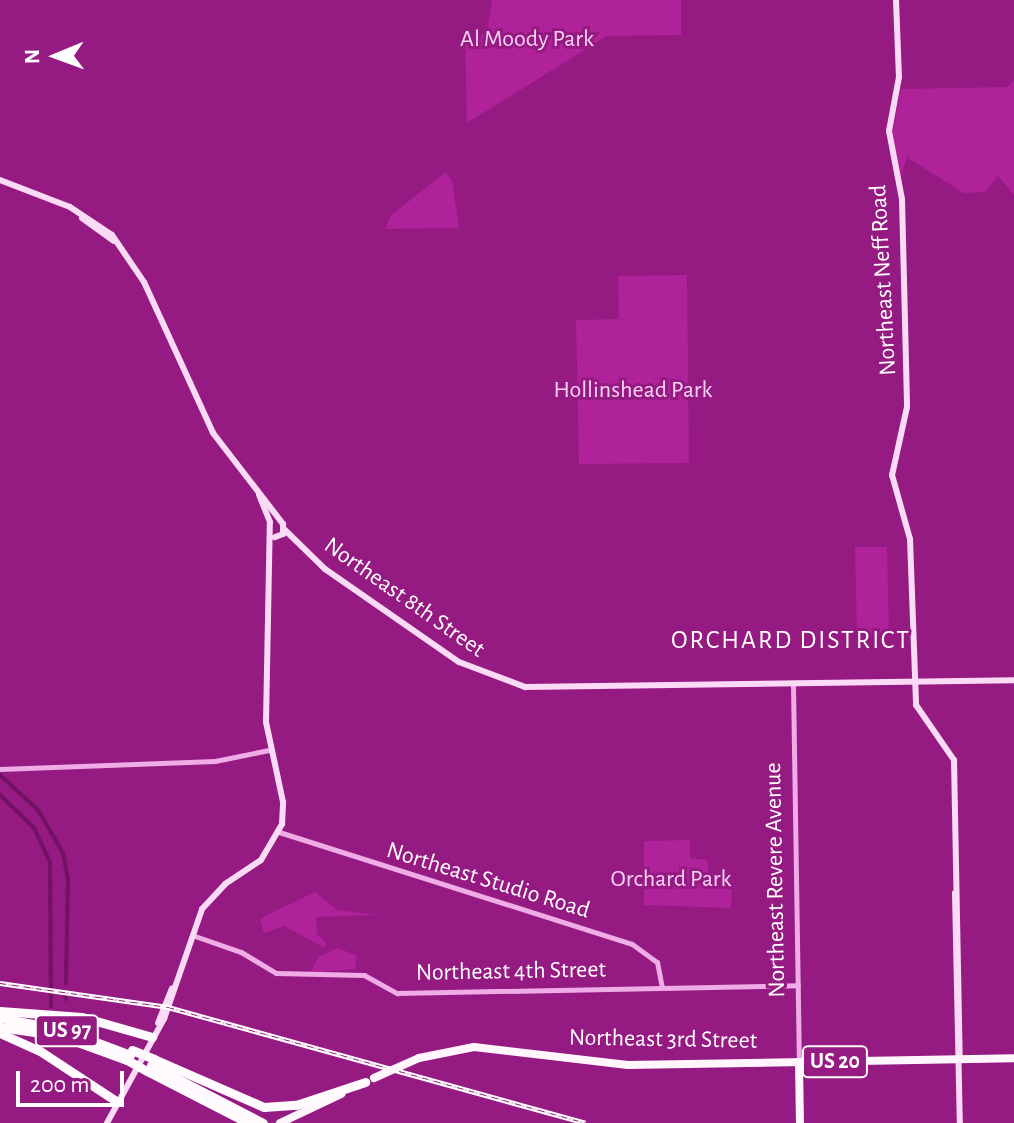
<!DOCTYPE html>
<style>
body{margin:0}
#map{position:relative;width:1014px;height:1123px;overflow:hidden;background:#951a82;font-family:"Alegreya Sans",sans-serif}
div>[style]{position:absolute}
.green>*{inset:0;background:#af229a}
.canal>*{height:4px;margin:-2px;padding:0 2px;transform-origin:2px;border-radius:2px;background:#731162}
.tertiary>*{height:5px;margin:-2.5px;padding:0 2.5px;transform-origin:2.5px;border-radius:2.5px;background:#f0ace6}
.secondary>*{height:6px;margin:-3px;padding:0 3px;transform-origin:3px;border-radius:3px;background:#fbdaf6}
.primary>*{height:8px;margin:-4px;padding:0 4px;transform-origin:4px;border-radius:4px;background:#fff5fd}
.trunk>*{height:9px;margin:-4.5px;padding:0 4.5px;transform-origin:4.5px;border-radius:4.5px;background:#fffafe}
.rail>*{height:5px;margin-top:-2.5px;transform-origin:0;background:repeating-linear-gradient(90deg,#951a82 0 6px,#fff 0 12px);box-sizing:border-box;border-block:2px solid #fff}
.primary-bridge>*{height:8px;margin:-4px;padding:0 4px;transform-origin:4px;border-radius:4px;background:#fff5fd}
.trunk-bridge>*{height:9px;margin:-4.5px;padding:0 4.5px;transform-origin:4.5px;border-radius:4.5px;background:#fffafe}
span{translate:-50% -50%;white-space:nowrap;text-align:center;line-height:1.15;-webkit-text-stroke:6px #951a82;paint-order:stroke}
.shield-label span{padding:2px 6px;background:#951a82;border:2px solid;border-radius:6px;-webkit-text-stroke-width:0}
.shield-label{font-size:22px;color:#fff;font-weight:700}
.park-label{font-size:24px;color:#fbd3f5}
.street-label{font-size:24px;color:#fff}
.neighbourhood-label{font-size:26px;color:#fff;letter-spacing:2px}
.north{position:absolute;left:16px;top:16px;width:80px;height:80px;-webkit-text-stroke:6px #951a82;paint-order:stroke;rotate:269deg;font-size:22px;font-weight:700;line-height:32px;text-align:center;color:#fff}
.north::after{content:'';display:block;margin:auto;width:28px;height:36px;background:#fff;clip-path:polygon(50% 0,100% 100%,50% 72%,0 100%)}
.scale{position:absolute;left:16px;top:1071px;width:108px;height:36px;box-sizing:border-box;border:4px solid #fff;border-top:0;padding-left:10px;font-size:24px;line-height:28px;white-space:nowrap;color:#fff;-webkit-text-stroke:6px #951a82;paint-order:stroke}
</style>
<div id="map">
<div class="green">
<i style="clip-path:polygon(492px 0,681px 0,681px 35px,607px 36px,467px 123px,465px 43px,487px 32px)"></i>
<i style="clip-path:polygon(1014px 80px,1014px 195px,998px 176px,985px 192px,964px 193px,908px 158px,910px 146px,901px 178px,892px 133px,901px 89px,1007px 87px)"></i>
<i style="clip-path:polygon(445px 173px,452px 180px,459px 228px,385px 229px,391px 215px)"></i>
<i style="clip-path:polygon(687px 275px,689px 463px,579px 464px,576px 320px,619px 319px,618px 276px)"></i>
<i style="clip-path:polygon(855px 547px,887px 547px,889px 637px,857px 637px)"></i>
<i style="clip-path:polygon(690px 840px,690px 858px,707px 860px,709px 881px,732px 882px,731px 908px,644px 905px,644px 841px)"></i>
<i style="clip-path:polygon(315px 892px,337px 910px,378px 915px,316px 917px,317px 934px,327px 944px,323px 947px,284px 926px,264px 933px,260px 920px,267px 915px)"></i>
<i style="clip-path:polygon(338px 948px,357px 956px,355px 969px,310px 973px,318px 957px)"></i>
</div>
<div class="canal">
<i style="left:0;top:775px;width:52px;rotate:42.6deg"></i>
<i style="left:38px;top:810px;width:50px;rotate:59.8deg"></i>
<i style="left:63px;top:853px;width:25px;rotate:79deg"></i>
<i style="left:68px;top:878px;width:105px;rotate:91.1deg"></i>
<i style="left:0;top:795px;width:47px;rotate:44.1deg"></i>
<i style="left:34px;top:828px;width:38px;rotate:65deg"></i>
<i style="left:50px;top:863px;width:143px;rotate:89.6deg"></i>
<i style="left:65px;top:994px;width:5px;rotate:79deg"></i>
</div>
<div class="tertiary">
<i style="left:793px;top:685px;width:377px;rotate:89.1deg"></i>
<i style="left:0;top:769px;width:215px;rotate:-2.1deg"></i>
<i style="left:215px;top:761px;width:55px;rotate:-11.5deg"></i>
<i style="left:279px;top:832px;width:370px;rotate:17.6deg"></i>
<i style="left:632px;top:944px;width:31px;rotate:36deg"></i>
<i style="left:657px;top:962px;width:25px;rotate:79deg"></i>
<i style="left:192px;top:935px;width:52px;rotate:19.1deg"></i>
<i style="left:241px;top:952px;width:41px;rotate:31deg"></i>
<i style="left:276px;top:973px;width:88px;rotate:1.3deg"></i>
<i style="left:364px;top:975px;width:38px;rotate:29deg"></i>
<i style="left:397px;top:993px;width:401px;rotate:-1.1deg"></i>
</div>
<div class="secondary">
<i style="left:896px;top:0;width:77px;rotate:87.8deg"></i>
<i style="left:899px;top:77px;width:55px;rotate:100.5deg"></i>
<i style="left:889px;top:131px;width:69px;rotate:79.2deg"></i>
<i style="left:902px;top:199px;width:208px;rotate:88.6deg"></i>
<i style="left:907px;top:407px;width:70px;rotate:102.4deg"></i>
<i style="left:892px;top:475px;width:66px;rotate:74.3deg"></i>
<i style="left:910px;top:539px;width:166px;rotate:87.9deg"></i>
<i style="left:916px;top:705px;width:67px;rotate:55.4deg"></i>
<i style="left:954px;top:760px;width:299px;rotate:88.9deg"></i>
<i style="left:0;top:180px;width:75px;rotate:21.1deg"></i>
<i style="left:70px;top:207px;width:50px;rotate:33.7deg"></i>
<i style="left:112px;top:235px;width:57px;rotate:55.8deg"></i>
<i style="left:144px;top:282px;width:166px;rotate:65.4deg"></i>
<i style="left:213px;top:433px;width:115px;rotate:52.4deg"></i>
<i style="left:283px;top:524px;width:10px;rotate:90deg"></i>
<i style="left:283px;top:534px;width:9px;rotate:159deg"></i>
<i style="left:82px;top:218px;width:39px;rotate:36deg"></i>
<i style="left:285px;top:530px;width:56px;rotate:44.3deg"></i>
<i style="left:325px;top:569px;width:163px;rotate:34.8deg"></i>
<i style="left:459px;top:662px;width:71px;rotate:20.7deg"></i>
<i style="left:525px;top:687px;width:489px;rotate:-0.8deg"></i>
<i style="left:955px;top:893px;width:230px;rotate:88.8deg"></i>
<i style="left:158px;top:1023px;width:37px;rotate:-68deg"></i>
<i style="left:107px;top:1123px;width:119px;rotate:-61.3deg"></i>
<i style="left:164px;top:1019px;width:116px;rotate:-70.9deg"></i>
<i style="left:202px;top:909px;width:34px;rotate:-47deg"></i>
<i style="left:225px;top:884px;width:43px;rotate:-33.7deg"></i>
<i style="left:261px;top:860px;width:42px;rotate:-59.7deg"></i>
<i style="left:282px;top:824px;width:22px;rotate:-87deg"></i>
<i style="left:283px;top:802px;width:82px;rotate:-102deg"></i>
<i style="left:266px;top:722px;width:200px;rotate:-88.9deg"></i>
<i style="left:270px;top:522px;width:29px;rotate:-112deg"></i>
</div>
<div class="primary">
<i style="left:419px;top:1058px;width:56px;rotate:-11.3deg"></i>
<i style="left:474px;top:1047px;width:155px;rotate:6.7deg"></i>
<i style="left:628px;top:1065px;width:386px;rotate:-1deg"></i>
<i style="left:799px;top:1062px;width:61px;rotate:89.1deg"></i>
<i style="left:280px;top:1123px;width:68px;rotate:-25.4deg"></i>
</div>
<div class="trunk">
<i style="left:0;top:1011px;width:82px;rotate:4.2deg"></i>
<i style="left:82px;top:1017px;width:73px;rotate:15.9deg"></i>
<i style="left:0;top:1018px;width:62px;rotate:10.2deg"></i>
<i style="left:61px;top:1029px;width:74px;rotate:20.6deg"></i>
<i style="left:0;top:1027px;width:62px;rotate:8.4deg"></i>
<i style="left:61px;top:1036px;width:70px;rotate:20deg"></i>
<i style="left:0;top:1033px;width:44px;rotate:24.2deg"></i>
<i style="left:40px;top:1051px;width:91px;rotate:33.3deg"></i>
<i style="left:154px;top:1059px;width:120px;rotate:23.6deg"></i>
<i style="left:264px;top:1107px;width:32px;rotate:-4deg"></i>
<i style="left:296px;top:1105px;width:73px;rotate:-18.4deg"></i>
<i style="left:151px;top:1065px;width:126px;rotate:27.4deg"></i>
<i style="left:147px;top:1071px;width:114px;rotate:27.2deg"></i>
</div>
<div class="rail">
<i style="left:0;top:983px;width:170px;rotate:8.1deg"></i>
<i style="left:168px;top:1007px;width:433px;rotate:15.5deg"></i>
</div>
<div class="primary-bridge">
<i style="left:374px;top:1078px;width:49px;rotate:-24deg"></i>
</div>
<div class="trunk-bridge">
<i style="left:132px;top:1050px;width:24px;rotate:22deg"></i>
<i style="left:127px;top:1060px;width:23px;rotate:29deg"></i>
</div>
<div class="shield-label">
<span style="left:67px;top:1031px">US 97</span>
<span style="left:835px;top:1062px">US 20</span>
</div>
<div class="park-label">
<span style="left:527px;top:40px">Al Moody Park</span>
<span style="left:633px;top:391px">Hollinshead Park</span>
<span style="left:671px;top:880px">Orchard Park</span>
</div>
<div class="street-label">
<span style="left:884px;top:280px;rotate:-93deg">Northeast Neff Road</span>
<span style="left:404px;top:598px;rotate:35deg">Northeast 8th Street</span>
<span style="left:776px;top:880px;rotate:-91deg">Northeast Revere Avenue</span>
<span style="left:488px;top:881px;rotate:17deg">Northeast Studio Road</span>
<span style="left:511px;top:972px;rotate:-1deg">Northeast 4th Street</span>
<span style="left:663px;top:1040px;rotate:1deg">Northeast 3rd Street</span>
</div>
<div class="neighbourhood-label">
<span style="left:791px;top:641px">ORCHARD DISTRICT</span>
</div>
<div class="north">N</div>
<div class="scale">200 m</div>
</div>
